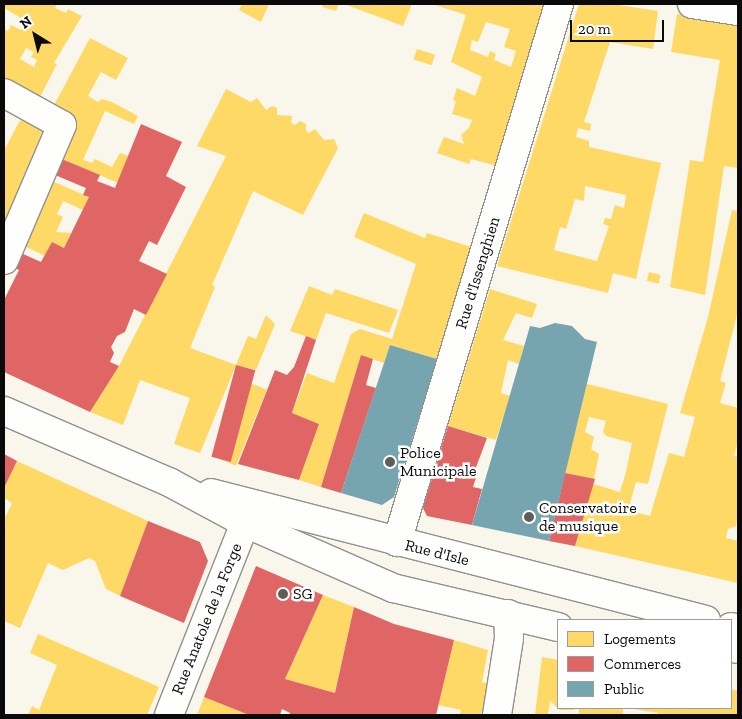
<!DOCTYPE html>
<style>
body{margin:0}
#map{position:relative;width:742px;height:719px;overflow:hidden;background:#f9f6ec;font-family:"Zilla Slab",serif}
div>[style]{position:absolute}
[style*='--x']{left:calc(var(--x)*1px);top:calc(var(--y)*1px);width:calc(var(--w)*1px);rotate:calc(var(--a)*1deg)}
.homes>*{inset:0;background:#ffd966;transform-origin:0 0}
.shops>*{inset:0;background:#e06666;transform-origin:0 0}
.public>*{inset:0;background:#76a5af}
.roads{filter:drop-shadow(1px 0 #92908c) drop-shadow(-1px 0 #92908c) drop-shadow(0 1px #92908c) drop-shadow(0 -1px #92908c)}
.minor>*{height:28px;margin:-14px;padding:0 14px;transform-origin:14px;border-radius:14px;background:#fefefc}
.tertiary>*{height:28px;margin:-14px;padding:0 14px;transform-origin:14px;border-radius:14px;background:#fefefc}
.dots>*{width:14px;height:14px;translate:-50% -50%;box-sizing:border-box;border:2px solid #fff;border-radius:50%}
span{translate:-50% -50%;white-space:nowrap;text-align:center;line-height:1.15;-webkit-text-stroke:5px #fff;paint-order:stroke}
.street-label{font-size:16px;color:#0a0a0a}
.poi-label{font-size:16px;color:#0a0a0a}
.left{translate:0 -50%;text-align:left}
.frame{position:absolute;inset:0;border:5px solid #0a0a0a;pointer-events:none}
.legend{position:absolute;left:557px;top:619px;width:175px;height:90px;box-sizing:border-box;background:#fff;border:1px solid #9d9d9d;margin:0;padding:6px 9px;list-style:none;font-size:15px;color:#0a0a0a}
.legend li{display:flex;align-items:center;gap:10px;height:25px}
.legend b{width:25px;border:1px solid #9d9d9d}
.north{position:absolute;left:10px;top:10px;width:50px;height:50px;-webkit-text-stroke:4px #fff;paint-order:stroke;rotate:324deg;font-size:14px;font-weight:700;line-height:20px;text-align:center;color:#0a0a0a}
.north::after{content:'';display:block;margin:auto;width:18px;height:22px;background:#0a0a0a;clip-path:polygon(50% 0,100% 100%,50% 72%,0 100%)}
.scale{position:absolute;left:570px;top:20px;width:94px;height:22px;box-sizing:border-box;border:2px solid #0a0a0a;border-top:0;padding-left:6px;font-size:15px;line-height:18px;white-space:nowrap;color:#0a0a0a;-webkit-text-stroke:4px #fff;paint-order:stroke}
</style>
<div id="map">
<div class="homes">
<i style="clip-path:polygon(evenodd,4px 4px,57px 4px,55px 8px,66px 13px,68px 9px,82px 16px,54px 63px,57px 64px,39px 99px,4px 80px,4px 29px,8px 31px,11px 25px,21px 30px,26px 21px,4px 8px,4px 4px,26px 48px,34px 52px,31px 57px,37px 60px,34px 67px,20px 59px,26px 48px)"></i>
<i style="clip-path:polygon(242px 4px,269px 4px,261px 22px,239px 10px)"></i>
<i style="clip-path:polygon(323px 4px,339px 4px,336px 11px,322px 7px)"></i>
<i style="clip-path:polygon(344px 4px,412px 4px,403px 26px)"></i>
<i style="clip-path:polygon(evenodd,432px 4px,546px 4px,497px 166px,471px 159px,469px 164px,437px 153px,444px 137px,464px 144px,461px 135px,469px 128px,472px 120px,452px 114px,456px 101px,453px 100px,457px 88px,475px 96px,482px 77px,451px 62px,466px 15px,432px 4px,486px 22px,510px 29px,504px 47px,516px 51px,511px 67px,494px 60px,496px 54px,490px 51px,488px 57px,470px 50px,472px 40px,478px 42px,486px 22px)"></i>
<i style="clip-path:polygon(evenodd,579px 4px,612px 4px,658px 11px,653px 49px,610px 42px,584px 122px,591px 124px,590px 131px,578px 128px,576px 137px,589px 141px,589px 147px,661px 163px,636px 279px,613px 273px,608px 293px,497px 266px,579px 4px,585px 186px,626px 195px,624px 208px,615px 205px,611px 219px,605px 218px,603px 224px,609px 226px,597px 261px,554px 250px,560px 227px,566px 229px,575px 199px,584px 201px,585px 186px)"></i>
<i style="clip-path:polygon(677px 14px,738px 25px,738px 168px,724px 166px,705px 295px,670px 287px,690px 160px,703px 162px,720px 60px,671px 52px)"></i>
<i style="clip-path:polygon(90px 38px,128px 58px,116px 80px,101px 72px,88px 96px,98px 102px,102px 99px,112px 102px,138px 116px,134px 124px,105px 111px,83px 160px,92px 163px,95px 159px,112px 167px,120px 153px,128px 156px,118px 183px,57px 157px,53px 107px)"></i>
<i style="left:417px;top:49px;width:19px;height:11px;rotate:18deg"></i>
<i style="clip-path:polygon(226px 89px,251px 102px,257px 98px,266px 110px,272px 106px,277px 108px,277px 115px,292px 116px,291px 123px,295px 125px,300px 121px,306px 124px,306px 131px,309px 133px,315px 129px,324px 140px,334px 139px,338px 148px,303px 215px,253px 191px,212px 285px,215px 287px,190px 348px,236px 365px,200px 453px,174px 444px,190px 398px,140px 380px,123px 425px,90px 412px,119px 366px,226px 156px,197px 146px)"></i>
<i style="clip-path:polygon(31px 114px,42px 132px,19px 187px,23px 188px,4px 228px,4px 151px,19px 122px)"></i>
<i style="clip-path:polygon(45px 178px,89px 197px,83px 210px,63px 201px,57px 214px,63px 217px,56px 232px,71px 233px,64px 248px,52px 242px,45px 256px,22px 245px)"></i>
<i style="clip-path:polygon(732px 210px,738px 211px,738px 311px,720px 381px,726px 383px,720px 403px,738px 408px,738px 442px,734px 456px,738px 457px,738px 512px,736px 526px,728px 529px,726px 538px,738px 541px,738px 583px,575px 546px,593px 484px,620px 492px,626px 472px,632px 443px,606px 436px,603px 432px,606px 421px,589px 417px,585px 432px,594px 437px,591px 449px,599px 454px,594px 479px,565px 473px,587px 384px,668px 404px,648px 484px,636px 482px,628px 510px,650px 516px,669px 453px,684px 457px,695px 417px,680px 413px,708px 317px)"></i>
<i style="clip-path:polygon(364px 213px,425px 238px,427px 233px,471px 247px,437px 359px,390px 345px,384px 363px,361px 355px,321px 487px,299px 480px,319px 424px,292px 413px,307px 373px,334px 383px,351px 334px,360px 329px,392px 339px,416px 264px,354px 237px)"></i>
<i style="left:649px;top:272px;width:12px;height:9px;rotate:14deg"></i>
<i style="clip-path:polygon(309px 286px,332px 295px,335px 289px,398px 310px,389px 333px,326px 313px,316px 340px,290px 331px)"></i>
<i style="clip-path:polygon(490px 289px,537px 304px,532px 318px,516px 313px,503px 340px,524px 346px,519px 364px,508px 360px,501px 393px,510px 396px,496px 440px,448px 426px)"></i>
<i style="clip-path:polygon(266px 315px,275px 324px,256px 370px,236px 365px,248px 336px,256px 339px)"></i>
<i style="left:250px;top:383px;width:18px;height:82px;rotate:22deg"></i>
<i style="clip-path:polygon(17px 461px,148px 521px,120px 596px,106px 589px,95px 561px,89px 558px,63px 570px,48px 563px,20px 628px,4px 621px,4px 520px,12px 503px,4px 498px,4px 488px)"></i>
<i style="clip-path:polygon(323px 595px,354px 607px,335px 693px,285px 679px)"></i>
<i style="clip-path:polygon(38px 634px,159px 687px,147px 715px,28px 715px,32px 706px,39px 710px,57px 665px,30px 653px)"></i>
<i style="clip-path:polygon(454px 640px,488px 650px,482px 682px,489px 684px,481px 715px,460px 715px,461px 710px,438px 705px)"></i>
<i style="clip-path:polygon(542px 657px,558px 660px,558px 708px,577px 708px,574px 710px,560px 710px,550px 701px,548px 715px,535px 715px)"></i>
<i style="clip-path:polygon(731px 689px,738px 691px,738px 715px,658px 715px,658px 713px,634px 709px,731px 708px)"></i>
<i style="clip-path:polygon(204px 697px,249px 715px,197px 715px)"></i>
<i style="left:579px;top:708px;width:44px;height:7px"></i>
</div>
<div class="shops">
<i style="clip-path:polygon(141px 124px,182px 142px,166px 176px,186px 187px,157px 245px,149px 241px,139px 261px,167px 274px,146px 315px,134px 309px,125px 332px,117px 336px,111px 347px,114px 353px,110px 362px,119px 366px,90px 412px,4px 372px,4px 300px,19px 270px,9px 265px,14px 250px,41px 262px,52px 242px,64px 248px,89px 197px,83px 195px,86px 188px,48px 172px,57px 157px,100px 175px,97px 181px,115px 188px)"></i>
<i style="clip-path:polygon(306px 336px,316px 340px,292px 413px,319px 424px,299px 480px,238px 464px,275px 370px,287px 375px,294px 367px)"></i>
<i style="clip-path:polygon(361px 355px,373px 359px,366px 385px,376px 388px,341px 493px,321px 487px)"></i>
<i style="left:236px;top:365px;width:20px;height:95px;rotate:15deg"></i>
<i style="clip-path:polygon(448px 426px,487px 438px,475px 470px,478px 471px,473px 487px,482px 489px,472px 525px,427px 516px,423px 508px)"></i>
<i style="clip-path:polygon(4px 454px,17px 461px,4px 488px)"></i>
<i style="clip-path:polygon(565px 473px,595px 479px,575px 546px,549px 541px)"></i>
<i style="clip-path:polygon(148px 521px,200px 542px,208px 561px,184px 623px,120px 596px)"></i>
<i style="clip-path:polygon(256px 566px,323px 595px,285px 679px,335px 693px,354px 607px,394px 624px,454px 640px,436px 715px,289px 715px,290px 713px,282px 709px,280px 715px,249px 715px,204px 697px)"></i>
</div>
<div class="public">
<i style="clip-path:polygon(555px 323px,572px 326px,585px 339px,597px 342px,549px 541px,472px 525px,530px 326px,540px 328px)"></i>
<i style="clip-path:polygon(390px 345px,437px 359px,394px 497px,382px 505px,341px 493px)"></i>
</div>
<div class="roads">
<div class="minor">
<i style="--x:692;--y:4;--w:47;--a:8.7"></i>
<i style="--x:4;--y:93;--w:66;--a:28.9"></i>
<i style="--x:62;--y:125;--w:147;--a:113.2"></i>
<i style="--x:397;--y:542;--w:562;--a:-73.24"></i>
<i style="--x:169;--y:715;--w:206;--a:-68.4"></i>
<i style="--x:497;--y:715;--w:78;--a:-81.1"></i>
<i style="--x:509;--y:638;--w:24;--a:-92"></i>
</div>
<div class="tertiary">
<i style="--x:4;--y:411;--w:180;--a:23.3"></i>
<i style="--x:169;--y:482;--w:86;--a:28.3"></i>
<i style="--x:245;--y:523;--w:162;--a:23.7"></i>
<i style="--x:393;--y:588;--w:170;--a:13.3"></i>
<i style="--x:211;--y:493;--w:511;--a:14.39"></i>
<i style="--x:731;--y:627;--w:7;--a:16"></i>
<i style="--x:731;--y:648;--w:7;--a:8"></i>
</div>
</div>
<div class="dots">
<i style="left:390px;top:462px;background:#5e5d59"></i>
<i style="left:529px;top:517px;background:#5e5d59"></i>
<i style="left:283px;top:594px;background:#5e5d59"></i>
</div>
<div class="street-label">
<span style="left:478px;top:273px;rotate:-73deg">Rue d'Issenghien</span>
<span style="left:437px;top:553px;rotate:14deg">Rue d'Isle</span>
<span style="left:207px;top:619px;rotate:-68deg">Rue Anatole de la Forge</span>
</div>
<div class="poi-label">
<span class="left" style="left:400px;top:462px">Police<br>Municipale</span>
<span class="left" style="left:539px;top:517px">Conservatoire<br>de musique</span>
<span class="left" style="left:293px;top:594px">SG</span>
</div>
<div class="frame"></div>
<ul class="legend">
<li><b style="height:14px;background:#ffd966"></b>Logements</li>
<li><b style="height:14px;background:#e06666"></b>Commerces</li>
<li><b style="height:14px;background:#76a5af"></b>Public</li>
</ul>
<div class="north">N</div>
<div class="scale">20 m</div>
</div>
